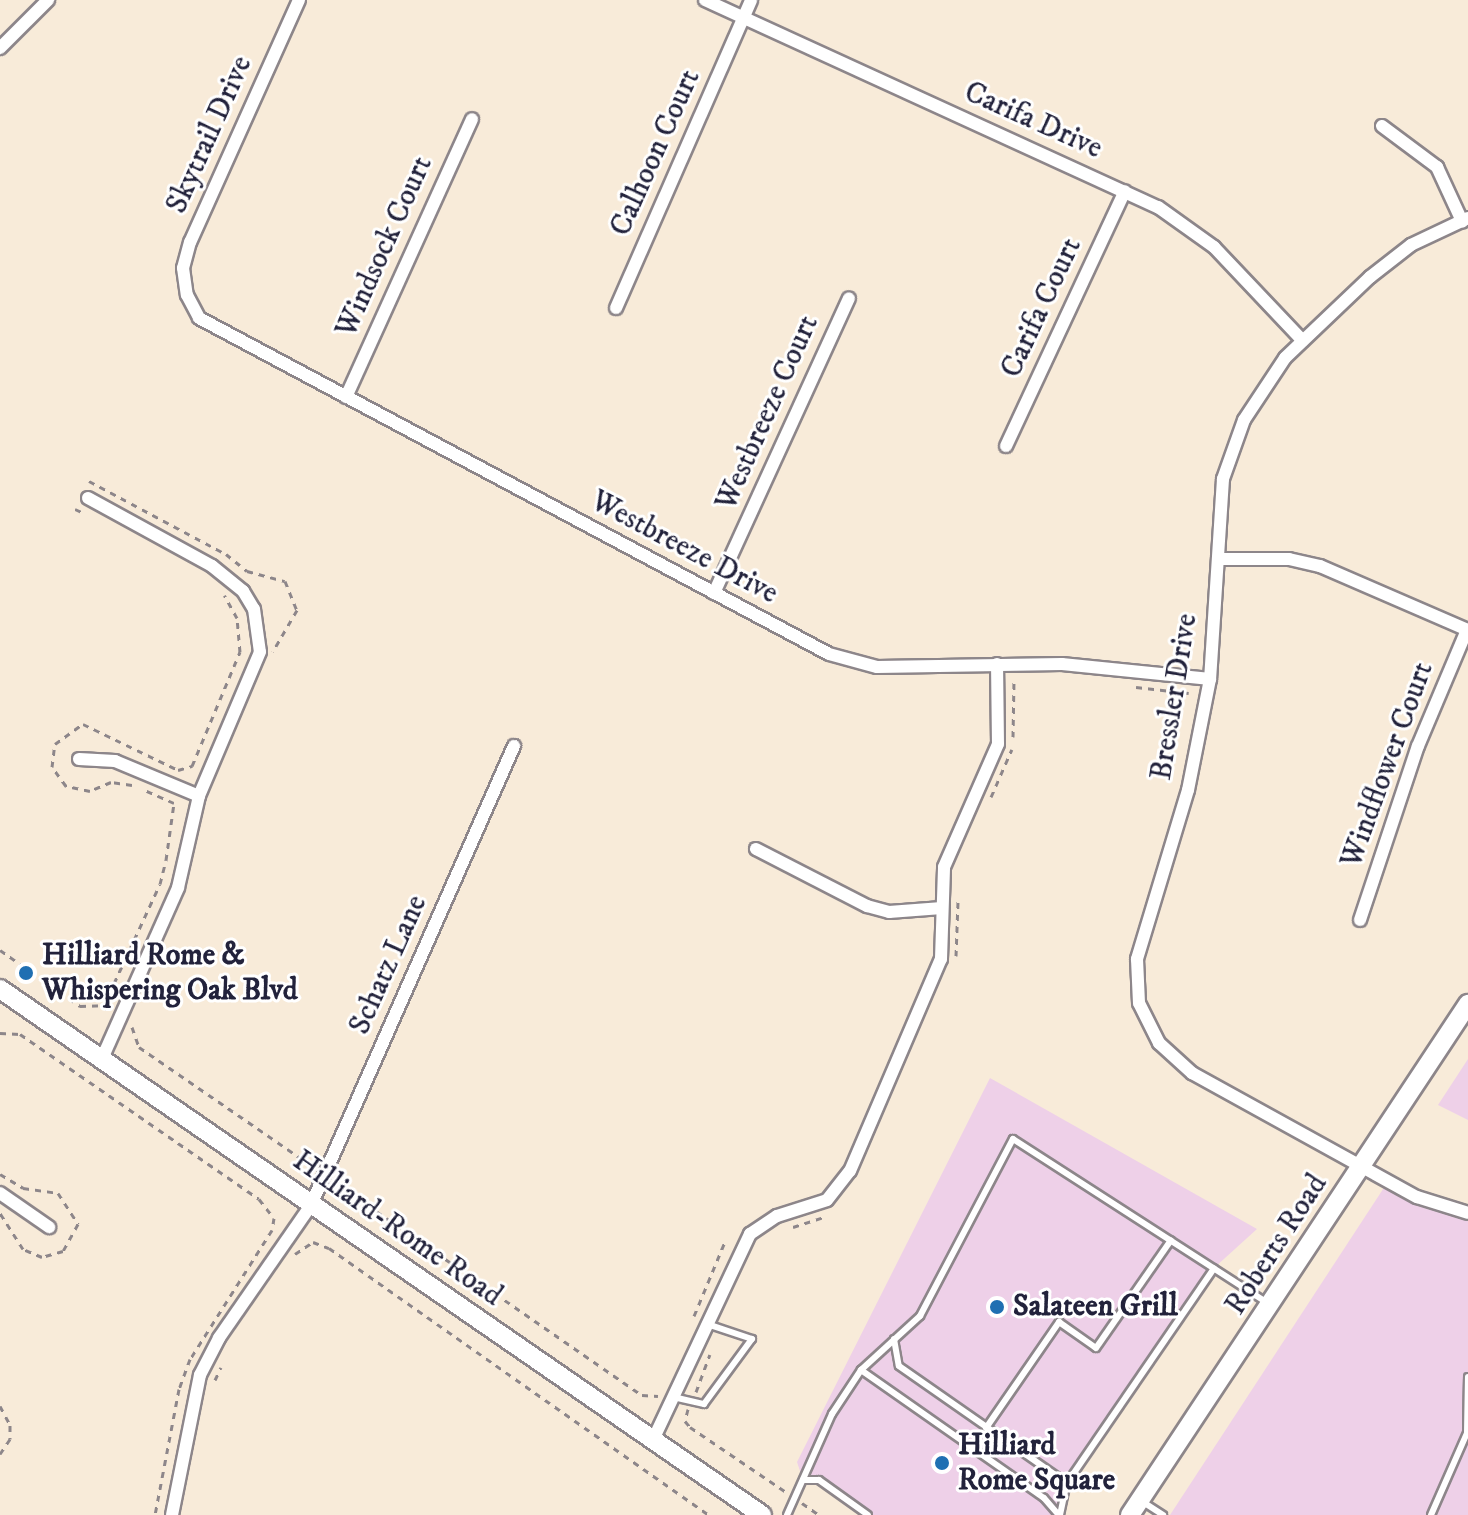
<!DOCTYPE html>
<style>
body{margin:0}
#map{position:relative;width:1468px;height:1515px;overflow:hidden;background:#f8ebd9;font-family:"IM FELL DW Pica",serif}
div>[style]{position:absolute}
[style*='--x']{left:calc(var(--x)*1px);top:calc(var(--y)*1px);width:calc(var(--w)*1px);rotate:calc(var(--a)*1deg)}
.built>*{inset:0;background:#eed0e8}
.path>*{height:3px;margin-top:-1.5px;transform-origin:0;background:repeating-linear-gradient(90deg,#8d868a 0 6px,transparent 0 12px)}
.roads{filter:drop-shadow(2px 0 #8d868a) drop-shadow(-2px 0 #8d868a) drop-shadow(0 2px #8d868a) drop-shadow(0 -2px #8d868a)}
.service>*{height:6px;margin:-3px;padding:0 3px;transform-origin:3px;border-radius:3px;background:#fff}
.minor>*{height:12px;margin:-6px;padding:0 6px;transform-origin:6px;border-radius:6px;background:#fff}
.primary>*{height:18px;margin:-9px;padding:0 9px;transform-origin:9px;border-radius:9px;background:#fff}
.dots>*{width:22px;height:22px;translate:-50% -50%;box-sizing:border-box;border:4px solid #fff;border-radius:50%}
span{translate:-50% -50%;white-space:nowrap;text-align:center;line-height:1.15;-webkit-text-stroke:6px #fff;paint-order:stroke}
.street-label{font-size:30px;color:#22223b}
.poi-label{font-size:30px;color:#22223b;font-weight:700}
.left{translate:0 -50%;text-align:left}
</style>
<div id="map">
<div class="built">
<i style="clip-path:polygon(1468px 1059px,1468px 1120px,1438px 1105px)"></i>
<i style="clip-path:polygon(990px 1078px,1257px 1229px,1214px 1268px,1067px 1483px,1060px 1515px,868px 1515px,819px 1480px,803px 1480px,797px 1462px)"></i>
<i style="clip-path:polygon(1389px 1180px,1468px 1213px,1468px 1515px,1170px 1515px)"></i>
</div>
<div class="path">
<i style="--x:89;--y:481;--w:155;--a:28.1"></i>
<i style="--x:226;--y:554;--w:27;--a:39"></i>
<i style="--x:247;--y:571;--w:39;--a:15"></i>
<i style="--x:285;--y:581;--w:31;--a:68"></i>
<i style="--x:297;--y:610;--w:48;--a:120.3"></i>
<i style="--x:75;--y:509;--w:10;--a:24"></i>
<i style="--x:1136;--y:687;--w:53;--a:6.5"></i>
<i style="--x:1013;--y:737;--w:59;--a:-89"></i>
<i style="--x:132;--y:785;--w:21;--a:-172"></i>
<i style="--x:111;--y:782;--w:23;--a:157"></i>
<i style="--x:90;--y:791;--w:25;--a:-168"></i>
<i style="--x:66;--y:786;--w:24;--a:-126"></i>
<i style="--x:52;--y:767;--w:23;--a:-83"></i>
<i style="--x:55;--y:744;--w:34;--a:-36"></i>
<i style="--x:83;--y:724;--w:106;--a:25.8"></i>
<i style="--x:178;--y:770;--w:15;--a:-16"></i>
<i style="--x:192;--y:766;--w:124;--a:-67.2"></i>
<i style="--x:240;--y:652;--w:34;--a:-95"></i>
<i style="--x:237;--y:618;--w:26;--a:-119"></i>
<i style="--x:991;--y:797;--w:52;--a:-66.4"></i>
<i style="--x:0;--y:950;--w:98;--a:35"></i>
<i style="--x:80;--y:1006;--w:24;--a:-2"></i>
<i style="--x:956;--y:956;--w:55;--a:-87.9"></i>
<i style="--x:107;--y:1010;--w:6;--a:-121"></i>
<i style="--x:104;--y:1005;--w:133;--a:-65.2"></i>
<i style="--x:160;--y:884;--w:25;--a:-76"></i>
<i style="--x:166;--y:860;--w:58;--a:-82"></i>
<i style="--x:174;--y:803;--w:30;--a:-156"></i>
<i style="--x:132;--y:1027;--w:21;--a:71"></i>
<i style="--x:139;--y:1047;--w:198;--a:34.5"></i>
<i style="--x:0;--y:1033;--w:20;--a:3"></i>
<i style="--x:20;--y:1034;--w:290;--a:34.6"></i>
<i style="--x:259;--y:1199;--w:24;--a:52"></i>
<i style="--x:274;--y:1218;--w:12;--a:99"></i>
<i style="--x:272;--y:1230;--w:153;--a:122.4"></i>
<i style="--x:190;--y:1359;--w:32;--a:110"></i>
<i style="--x:179;--y:1389;--w:128;--a:100.8"></i>
<i style="--x:0;--y:1174;--w:27;--a:31"></i>
<i style="--x:23;--y:1188;--w:35;--a:8"></i>
<i style="--x:58;--y:1193;--w:37;--a:57"></i>
<i style="--x:78;--y:1224;--w:31;--a:119"></i>
<i style="--x:63;--y:1251;--w:22;--a:164"></i>
<i style="--x:42;--y:1257;--w:21;--a:-157"></i>
<i style="--x:23;--y:1249;--w:43;--a:-122.6"></i>
<i style="--x:337;--y:1184;--w:371;--a:34.7"></i>
<i style="--x:642;--y:1395;--w:16;--a:4"></i>
<i style="--x:793;--y:1227;--w:33;--a:-18"></i>
<i style="--x:295;--y:1254;--w:22;--a:-34"></i>
<i style="--x:313;--y:1242;--w:17;--a:21"></i>
<i style="--x:329;--y:1248;--w:464;--a:35.1"></i>
<i style="--x:694;--y:1316;--w:83;--a:-67.4"></i>
<i style="--x:215;--y:1380;--w:14;--a:-65"></i>
<i style="--x:696;--y:1392;--w:40;--a:-69.8"></i>
<i style="--x:0;--y:1406;--w:21;--a:62"></i>
<i style="--x:10;--y:1425;--w:14;--a:90"></i>
<i style="--x:10;--y:1439;--w:18;--a:124"></i>
<i style="--x:688;--y:1409;--w:12;--a:104"></i>
<i style="--x:685;--y:1421;--w:8;--a:50"></i>
<i style="--x:690;--y:1427;--w:116;--a:34.1"></i>
<i style="--x:802;--y:1503;--w:21;--a:35"></i>
</div>
<div class="roads">
<div class="service">
<i style="--x:894;--y:1339;--w:27;--a:80"></i>
<i style="--x:899;--y:1366;--w:205;--a:34.9"></i>
<i style="--x:861;--y:1370;--w:223;--a:35"></i>
<i style="--x:1044;--y:1498;--w:23;--a:49"></i>
<i style="--x:673;--y:1397;--w:32;--a:13"></i>
<i style="--x:704;--y:1404;--w:81;--a:-53.6"></i>
<i style="--x:752;--y:1339;--w:47;--a:-161.6"></i>
<i style="--x:986;--y:1428;--w:129;--a:-55.4"></i>
<i style="--x:1059;--y:1322;--w:45;--a:35.1"></i>
<i style="--x:1096;--y:1348;--w:131;--a:-55.2"></i>
<i style="--x:803;--y:1480;--w:16;--a:0"></i>
<i style="--x:819;--y:1480;--w:60;--a:35.5"></i>
<i style="--x:1143;--y:1502;--w:24;--a:33"></i>
<i style="--x:787;--y:1515;--w:111;--a:-66"></i>
<i style="--x:832;--y:1414;--w:53;--a:-56.6"></i>
<i style="--x:861;--y:1370;--w:80;--a:-42.5"></i>
<i style="--x:920;--y:1316;--w:200;--a:-62.3"></i>
<i style="--x:1013;--y:1139;--w:301;--a:32.8"></i>
<i style="--x:1060;--y:1515;--w:33;--a:-78"></i>
<i style="--x:1067;--y:1483;--w:260;--a:-55.6"></i>
<i style="--x:1431;--y:1515;--w:90;--a:-66.3"></i>
<i style="--x:1467;--y:1433;--w:56;--a:-89"></i>
</div>
<div class="minor">
<i style="--x:299;--y:0;--w:265;--a:114.2"></i>
<i style="--x:190;--y:242;--w:27;--a:105"></i>
<i style="--x:183;--y:268;--w:27;--a:82"></i>
<i style="--x:187;--y:295;--w:26;--a:62"></i>
<i style="--x:199;--y:318;--w:714;--a:28.07"></i>
<i style="--x:829;--y:654;--w:50;--a:15.2"></i>
<i style="--x:877;--y:667;--w:185;--a:-0.9"></i>
<i style="--x:1062;--y:664;--w:149;--a:5.8"></i>
<i style="--x:705;--y:0;--w:498;--a:24.6"></i>
<i style="--x:1158;--y:207;--w:69;--a:35.5"></i>
<i style="--x:1214;--y:247;--w:129;--a:46.6"></i>
<i style="--x:0;--y:48;--w:68;--a:-45"></i>
<i style="--x:1382;--y:126;--w:69;--a:36.7"></i>
<i style="--x:1437;--y:167;--w:60;--a:65.2"></i>
<i style="--x:1468;--y:218;--w:63;--a:154.7"></i>
<i style="--x:1411;--y:245;--w:52;--a:142"></i>
<i style="--x:1370;--y:277;--w:117;--a:136.4"></i>
<i style="--x:1285;--y:358;--w:74;--a:123.5"></i>
<i style="--x:1244;--y:420;--w:63;--a:109.6"></i>
<i style="--x:1223;--y:479;--w:200;--a:93.7"></i>
<i style="--x:1210;--y:679;--w:113;--a:101.2"></i>
<i style="--x:1188;--y:790;--w:177;--a:106.8"></i>
<i style="--x:1137;--y:959;--w:44;--a:87.4"></i>
<i style="--x:1139;--y:1003;--w:45;--a:63.4"></i>
<i style="--x:1159;--y:1043;--w:45;--a:42.3"></i>
<i style="--x:1192;--y:1073;--w:257;--a:28.9"></i>
<i style="--x:1417;--y:1197;--w:53;--a:17.4"></i>
<i style="--x:616;--y:308;--w:336;--a:-66.3"></i>
<i style="--x:346;--y:397;--w:305;--a:-65.6"></i>
<i style="--x:1006;--y:446;--w:281;--a:-65"></i>
<i style="--x:88;--y:498;--w:141;--a:28.7"></i>
<i style="--x:212;--y:566;--w:40;--a:39"></i>
<i style="--x:243;--y:591;--w:21;--a:59"></i>
<i style="--x:254;--y:609;--w:43;--a:82.1"></i>
<i style="--x:260;--y:652;--w:156;--a:113"></i>
<i style="--x:199;--y:796;--w:94;--a:102.9"></i>
<i style="--x:178;--y:888;--w:187;--a:114"></i>
<i style="--x:1219;--y:559;--w:70;--a:0"></i>
<i style="--x:1289;--y:559;--w:32;--a:13"></i>
<i style="--x:1320;--y:566;--w:161;--a:23.4"></i>
<i style="--x:714;--y:593;--w:324;--a:-65.4"></i>
<i style="--x:79;--y:759;--w:36;--a:3"></i>
<i style="--x:115;--y:761;--w:91;--a:22.6"></i>
<i style="--x:756;--y:849;--w:125;--a:27.2"></i>
<i style="--x:867;--y:906;--w:23;--a:15"></i>
<i style="--x:889;--y:912;--w:53;--a:-4.3"></i>
<i style="--x:1360;--y:920;--w:183;--a:-71.6"></i>
<i style="--x:1418;--y:746;--w:126;--a:-67.1"></i>
<i style="--x:0;--y:1193;--w:60;--a:34.8"></i>
<i style="--x:653;--y:1440;--w:228;--a:-64.8"></i>
<i style="--x:750;--y:1234;--w:32;--a:-34"></i>
<i style="--x:777;--y:1216;--w:52;--a:-17.7"></i>
<i style="--x:827;--y:1200;--w:37;--a:-52"></i>
<i style="--x:850;--y:1171;--w:231;--a:-66.8"></i>
<i style="--x:941;--y:959;--w:92;--a:-88.1"></i>
<i style="--x:944;--y:867;--w:134;--a:-66.3"></i>
<i style="--x:998;--y:744;--w:80;--a:-90.7"></i>
<i style="--x:172;--y:1515;--w:143;--a:-78.7"></i>
<i style="--x:200;--y:1375;--w:42;--a:-62.8"></i>
<i style="--x:219;--y:1338;--w:162;--a:-55.3"></i>
<i style="--x:311;--y:1205;--w:502;--a:-66.14"></i>
</div>
<div class="primary">
<i style="--x:0;--y:989;--w:926;--a:34.62"></i>
<i style="--x:1130;--y:1515;--w:613;--a:-56.52"></i>
</div>
</div>
<div class="dots">
<i style="left:26px;top:973px;background:#1f6fb2"></i>
<i style="left:997px;top:1307px;background:#1f6fb2"></i>
<i style="left:942px;top:1463px;background:#1f6fb2"></i>
</div>
<div class="street-label">
<span style="left:1033px;top:121px;rotate:24deg">Carifa Drive</span>
<span style="left:210px;top:135px;rotate:-66deg">Skytrail Drive</span>
<span style="left:656px;top:153px;rotate:-66deg">Calhoon Court</span>
<span style="left:385px;top:247px;rotate:-66deg">Windsock Court</span>
<span style="left:1042px;top:308px;rotate:-65deg">Carifa Court</span>
<span style="left:768px;top:413px;rotate:-66deg">Westbreeze Court</span>
<span style="left:684px;top:548px;rotate:28deg">Westbreeze Drive</span>
<span style="left:1175px;top:697px;rotate:-81deg">Bressler Drive</span>
<span style="left:1388px;top:765px;rotate:-70deg">Windflower Court</span>
<span style="left:389px;top:965px;rotate:-66deg">Schatz Lane</span>
<span style="left:397px;top:1229px;rotate:35deg">Hilliard-Rome Road</span>
<span style="left:1277px;top:1245px;rotate:-57deg">Roberts Road</span>
</div>
<div class="poi-label">
<span class="left" style="left:42px;top:973px">Hilliard Rome &amp;<br>Whispering Oak Blvd</span>
<span class="left" style="left:1013px;top:1307px">Salateen Grill</span>
<span class="left" style="left:958px;top:1463px">Hilliard<br>Rome Square</span>
</div>
</div>
